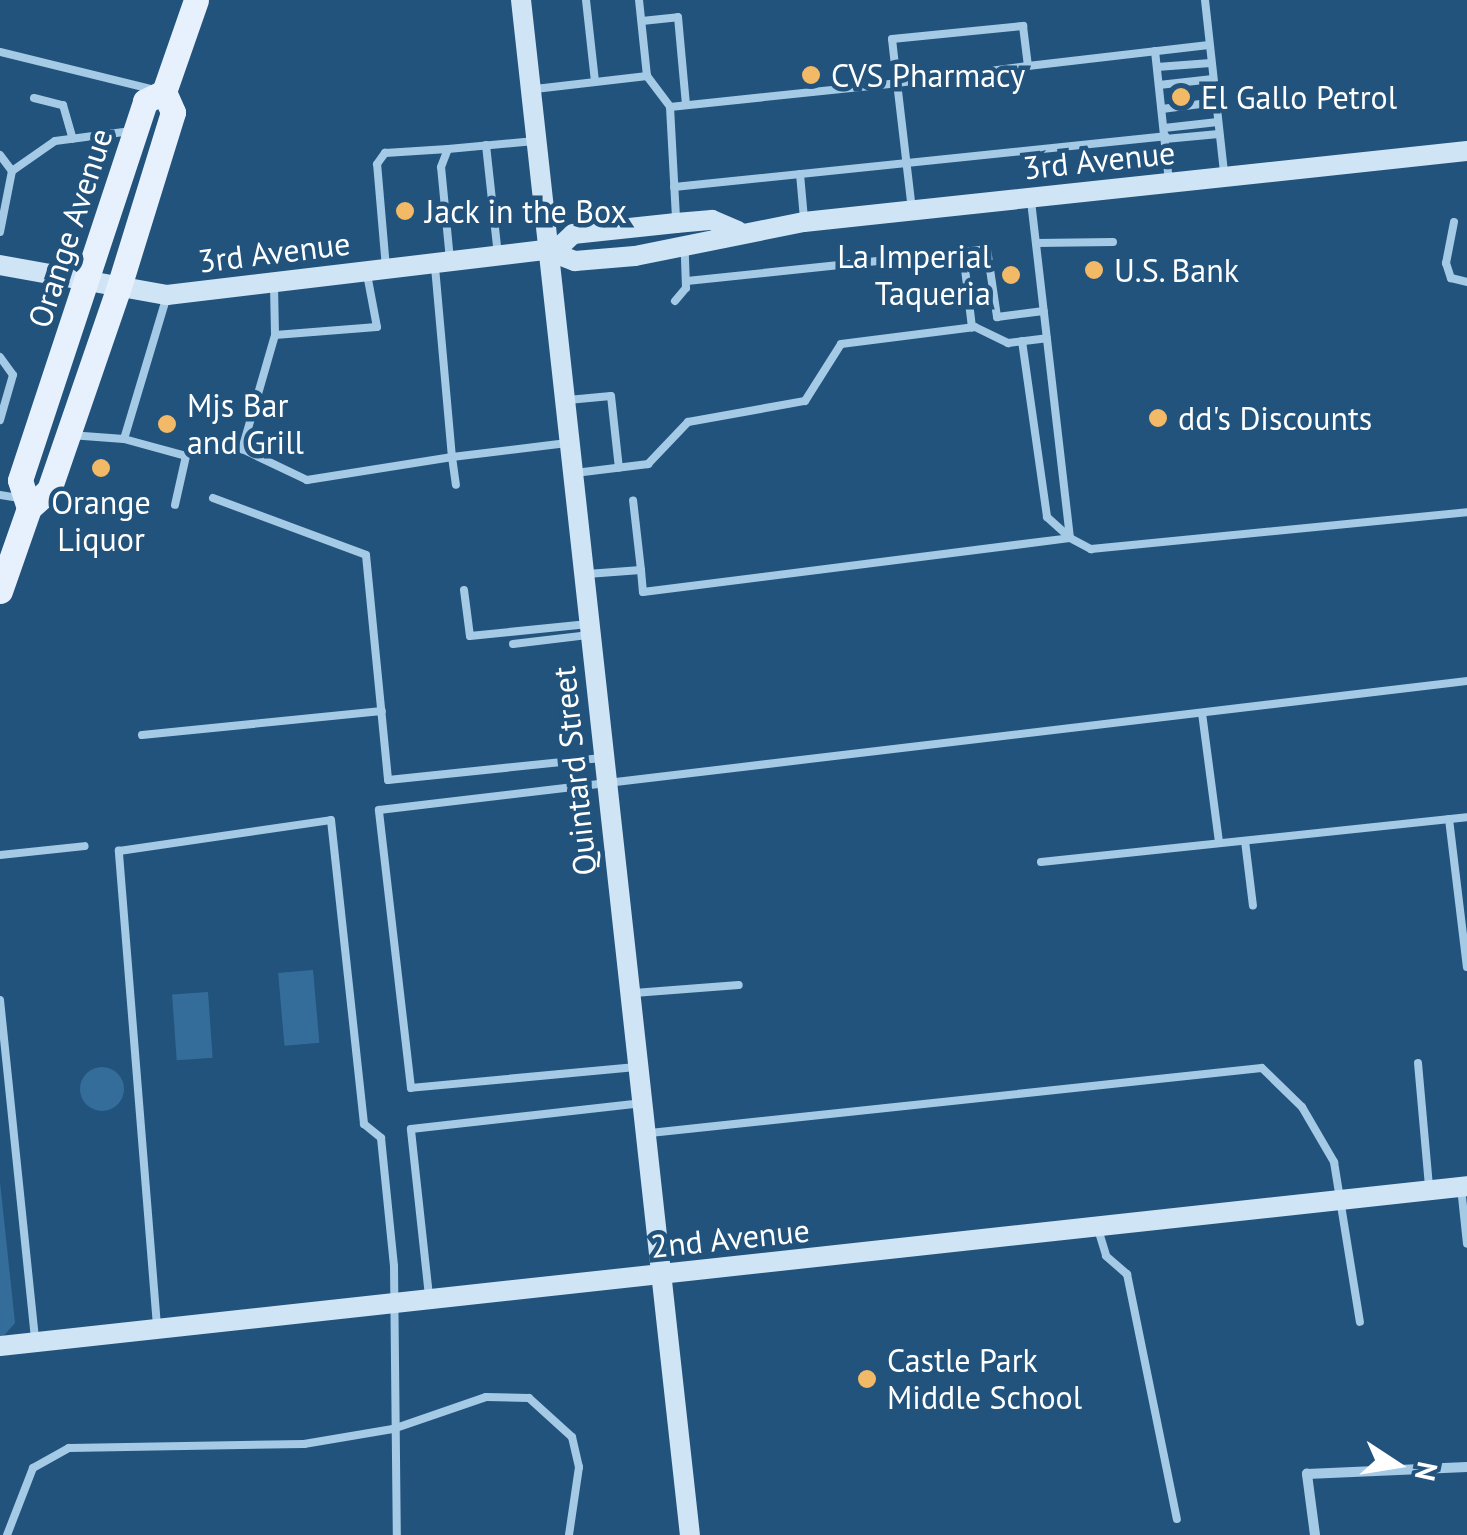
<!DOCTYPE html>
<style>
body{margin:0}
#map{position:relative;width:1467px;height:1535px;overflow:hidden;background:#22537c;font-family:"PT Sans",sans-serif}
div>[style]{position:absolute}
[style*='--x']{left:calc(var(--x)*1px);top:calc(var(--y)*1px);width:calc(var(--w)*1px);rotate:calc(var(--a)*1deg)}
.green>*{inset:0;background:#356d9a;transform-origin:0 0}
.round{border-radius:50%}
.lane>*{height:8px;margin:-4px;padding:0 4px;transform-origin:4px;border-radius:4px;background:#a5cae6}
.street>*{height:10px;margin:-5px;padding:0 5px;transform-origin:5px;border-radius:5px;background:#a5cae6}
.secondary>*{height:20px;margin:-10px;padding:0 10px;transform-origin:10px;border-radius:10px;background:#cfe4f5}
.primary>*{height:25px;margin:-12.5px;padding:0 12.5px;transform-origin:12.5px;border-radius:12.5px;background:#e6f1fd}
.dots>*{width:28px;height:28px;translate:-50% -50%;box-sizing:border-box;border:5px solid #22537c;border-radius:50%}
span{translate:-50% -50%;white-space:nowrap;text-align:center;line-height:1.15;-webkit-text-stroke:9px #22537c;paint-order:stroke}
.poi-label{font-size:32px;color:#fff}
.left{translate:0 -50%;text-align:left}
.right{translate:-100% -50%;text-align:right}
.street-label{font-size:32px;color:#fff}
.north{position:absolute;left:1347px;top:1415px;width:100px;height:100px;-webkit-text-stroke:8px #22537c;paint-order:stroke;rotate:102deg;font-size:28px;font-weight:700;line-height:40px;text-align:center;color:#fff}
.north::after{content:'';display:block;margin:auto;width:35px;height:45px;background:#fff;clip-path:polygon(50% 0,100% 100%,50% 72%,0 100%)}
</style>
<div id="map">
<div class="green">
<i style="left:313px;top:970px;width:73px;height:35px;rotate:85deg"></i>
<i style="left:208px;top:992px;width:66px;height:36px;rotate:86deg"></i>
<i class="round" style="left:80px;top:1067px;width:44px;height:44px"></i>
<i style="clip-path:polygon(0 1182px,15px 1323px,0 1340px)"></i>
</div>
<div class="lane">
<i style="--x:586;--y:0;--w:82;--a:83.7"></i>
<i style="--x:1205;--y:0;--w:174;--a:83.7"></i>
<i style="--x:642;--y:21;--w:36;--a:-6"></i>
<i style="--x:678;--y:17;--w:88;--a:84.8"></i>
<i style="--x:1155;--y:51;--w:131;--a:83.9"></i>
<i style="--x:0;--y:52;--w:155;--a:13.8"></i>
<i style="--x:1157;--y:67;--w:54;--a:-4.2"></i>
<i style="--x:647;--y:76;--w:39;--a:53"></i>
<i style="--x:670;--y:107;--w:112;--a:86.9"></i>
<i style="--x:1159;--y:85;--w:54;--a:-6.3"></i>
<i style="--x:535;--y:89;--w:113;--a:-6.6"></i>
<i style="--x:647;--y:76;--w:76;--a:-96"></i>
<i style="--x:34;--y:98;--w:30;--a:14"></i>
<i style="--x:63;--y:105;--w:35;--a:74"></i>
<i style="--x:670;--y:107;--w:228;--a:-6"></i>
<i style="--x:897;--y:83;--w:44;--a:-96.5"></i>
<i style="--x:892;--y:39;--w:132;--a:-5.7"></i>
<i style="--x:1023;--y:26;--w:40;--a:82.9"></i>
<i style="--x:1028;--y:66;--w:182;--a:-6.6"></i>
<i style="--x:1162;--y:109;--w:54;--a:-7.4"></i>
<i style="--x:1164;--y:128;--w:54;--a:-6.3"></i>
<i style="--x:1165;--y:139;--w:54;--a:-5.3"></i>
<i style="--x:486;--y:145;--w:111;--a:83.8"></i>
<i style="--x:0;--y:155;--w:20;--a:53"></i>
<i style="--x:800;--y:174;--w:45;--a:84.9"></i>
<i style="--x:674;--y:187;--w:494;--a:-5.9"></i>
<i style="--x:1031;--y:201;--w:339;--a:83.4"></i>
<i style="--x:1070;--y:538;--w:24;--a:28"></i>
<i style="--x:1091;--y:549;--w:378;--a:-5.6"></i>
<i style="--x:912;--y:210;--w:128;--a:-96.7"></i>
<i style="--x:897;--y:83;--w:132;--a:-7.4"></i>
<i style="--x:1454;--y:222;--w:42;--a:101"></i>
<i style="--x:1446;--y:263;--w:16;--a:72"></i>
<i style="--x:1451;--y:278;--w:16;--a:14"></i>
<i style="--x:0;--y:232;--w:62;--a:-78.9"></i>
<i style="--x:12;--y:171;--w:52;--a:-34.9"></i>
<i style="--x:55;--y:141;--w:77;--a:-7.5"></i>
<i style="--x:1036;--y:243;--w:77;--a:-0.7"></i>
<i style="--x:963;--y:252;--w:24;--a:-7"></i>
<i style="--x:987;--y:249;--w:69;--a:81.6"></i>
<i style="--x:997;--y:317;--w:47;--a:-7.3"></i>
<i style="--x:450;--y:260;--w:93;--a:-95.5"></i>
<i style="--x:441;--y:167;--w:19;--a:-69"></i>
<i style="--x:448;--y:149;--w:87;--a:-5.3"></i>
<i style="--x:435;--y:267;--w:191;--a:84.9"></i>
<i style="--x:452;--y:457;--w:116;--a:-6.9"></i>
<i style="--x:386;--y:268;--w:104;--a:-94.9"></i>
<i style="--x:377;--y:164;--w:14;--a:-54"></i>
<i style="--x:385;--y:153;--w:63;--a:-3.6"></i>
<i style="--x:687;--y:281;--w:278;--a:-6"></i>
<i style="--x:963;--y:252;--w:76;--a:83.2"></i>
<i style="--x:274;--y:286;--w:49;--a:88.8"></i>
<i style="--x:275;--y:335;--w:119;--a:106.1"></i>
<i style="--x:242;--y:449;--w:72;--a:25.5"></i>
<i style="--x:307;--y:480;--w:147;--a:-9"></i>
<i style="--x:452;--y:457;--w:28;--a:82"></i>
<i style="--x:166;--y:299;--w:146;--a:106.7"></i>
<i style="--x:124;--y:439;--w:64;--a:15.3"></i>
<i style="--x:186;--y:456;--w:50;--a:102.7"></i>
<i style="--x:675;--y:301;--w:17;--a:-50"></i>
<i style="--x:686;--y:288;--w:38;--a:-92"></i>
<i style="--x:275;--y:335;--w:102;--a:-4.5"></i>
<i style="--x:377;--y:327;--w:54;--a:-100.7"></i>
<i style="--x:1022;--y:341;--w:178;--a:81.9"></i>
<i style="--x:1047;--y:517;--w:31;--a:42"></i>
<i style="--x:0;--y:357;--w:22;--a:54"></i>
<i style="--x:13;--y:375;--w:47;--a:106.1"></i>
<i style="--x:568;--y:400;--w:43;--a:-5.3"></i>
<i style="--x:611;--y:396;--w:72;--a:83.7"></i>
<i style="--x:70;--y:435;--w:54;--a:4.2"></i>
<i style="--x:575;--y:473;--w:74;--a:-7"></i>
<i style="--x:648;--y:464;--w:58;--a:-46.4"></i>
<i style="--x:688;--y:422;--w:119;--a:-10.2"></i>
<i style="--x:805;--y:401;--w:67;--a:-57.7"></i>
<i style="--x:841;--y:344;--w:135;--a:-7.2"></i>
<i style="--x:975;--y:327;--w:37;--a:26"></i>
<i style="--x:1008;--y:343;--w:39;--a:-7"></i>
<i style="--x:0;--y:495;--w:20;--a:9"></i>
<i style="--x:213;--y:498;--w:163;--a:20.4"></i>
<i style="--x:366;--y:555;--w:226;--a:84.4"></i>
<i style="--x:388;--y:780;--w:215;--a:-5.9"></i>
<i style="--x:641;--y:570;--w:22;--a:85"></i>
<i style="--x:643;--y:592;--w:430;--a:-7.2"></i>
<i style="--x:587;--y:574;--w:54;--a:-4.2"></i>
<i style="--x:641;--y:570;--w:70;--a:-96.5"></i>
<i style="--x:464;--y:590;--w:46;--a:82.6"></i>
<i style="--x:470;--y:636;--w:119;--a:-5.8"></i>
<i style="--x:513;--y:644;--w:77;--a:-6.8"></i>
<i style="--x:1202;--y:713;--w:131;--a:82.5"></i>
<i style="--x:142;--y:735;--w:241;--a:-5.7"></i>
<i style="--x:1449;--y:819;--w:149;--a:83.1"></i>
<i style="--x:1245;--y:841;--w:65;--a:83"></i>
<i style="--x:0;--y:855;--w:85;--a:-6"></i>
<i style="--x:1041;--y:862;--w:428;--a:-6"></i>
<i style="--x:634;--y:993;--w:105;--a:-4.4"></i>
<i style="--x:0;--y:1000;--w:340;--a:84.1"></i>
<i style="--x:1418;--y:1063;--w:124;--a:84.9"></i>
<i style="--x:636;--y:1067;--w:226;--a:174.7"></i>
<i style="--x:411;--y:1088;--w:280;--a:-96.6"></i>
<i style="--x:379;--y:810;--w:1096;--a:-6.76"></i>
<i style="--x:650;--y:1133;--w:615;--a:-6.06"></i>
<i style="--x:1262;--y:1068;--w:56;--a:44.3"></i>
<i style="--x:1302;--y:1107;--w:64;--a:59.8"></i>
<i style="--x:1334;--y:1162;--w:162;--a:80.8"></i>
<i style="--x:1461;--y:1187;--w:57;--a:84"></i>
<i style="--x:1098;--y:1229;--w:28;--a:73"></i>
<i style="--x:1106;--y:1256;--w:28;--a:41"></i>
<i style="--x:1127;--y:1274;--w:250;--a:78.5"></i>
<i style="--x:429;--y:1296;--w:168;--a:-96.2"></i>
<i style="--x:411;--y:1129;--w:231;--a:-6.4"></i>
<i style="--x:157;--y:1326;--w:477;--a:-94.6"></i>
<i style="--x:119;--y:851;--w:214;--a:-8.3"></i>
<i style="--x:331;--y:820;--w:306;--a:83.8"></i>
<i style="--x:364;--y:1124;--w:22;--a:39"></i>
<i style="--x:381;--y:1138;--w:129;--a:84.2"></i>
<i style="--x:394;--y:1266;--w:269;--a:89.4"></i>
<i style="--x:7;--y:1535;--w:72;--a:-68.8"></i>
<i style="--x:33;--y:1468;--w:41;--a:-29.1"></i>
<i style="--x:69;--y:1448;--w:235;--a:-1"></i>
<i style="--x:304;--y:1444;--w:90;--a:-9.6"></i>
<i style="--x:393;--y:1429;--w:98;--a:-19"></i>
<i style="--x:486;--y:1397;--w:43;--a:1.3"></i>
<i style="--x:529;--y:1398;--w:58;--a:42.2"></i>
<i style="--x:572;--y:1437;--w:31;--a:77"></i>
<i style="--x:579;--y:1467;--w:69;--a:98.4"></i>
</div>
<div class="street">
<i style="--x:1315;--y:1535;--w:62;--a:-97.5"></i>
<i style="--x:1307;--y:1474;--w:160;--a:-2.5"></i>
</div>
<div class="secondary">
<i style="--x:521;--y:0;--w:1544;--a:83.72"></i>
<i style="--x:557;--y:249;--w:22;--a:-43"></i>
<i style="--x:573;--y:234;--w:104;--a:-6.1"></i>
<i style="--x:676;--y:223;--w:36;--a:-5"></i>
<i style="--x:712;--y:220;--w:28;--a:23"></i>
<i style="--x:0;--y:265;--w:170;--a:10.2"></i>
<i style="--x:167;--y:295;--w:382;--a:-6.8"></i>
<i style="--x:546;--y:250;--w:31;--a:21"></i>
<i style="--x:575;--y:261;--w:60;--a:-4.8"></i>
<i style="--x:635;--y:256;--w:172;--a:-11.4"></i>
<i style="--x:804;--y:222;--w:667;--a:-6.11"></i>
<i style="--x:0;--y:1346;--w:1476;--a:-6.22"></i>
</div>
<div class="primary">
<i style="--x:29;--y:508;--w:29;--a:-108"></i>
<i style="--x:20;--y:480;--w:399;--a:-71.7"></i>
<i style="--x:145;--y:101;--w:21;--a:-25"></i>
<i style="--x:0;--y:591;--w:88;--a:-70.7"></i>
<i style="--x:29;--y:508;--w:27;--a:-42"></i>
<i style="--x:49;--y:490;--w:212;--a:-71"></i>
<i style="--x:118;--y:290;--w:186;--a:-72.8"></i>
<i style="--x:173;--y:112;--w:22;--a:-114"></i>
<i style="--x:164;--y:92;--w:97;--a:-70.8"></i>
</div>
<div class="dots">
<i style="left:811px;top:75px;background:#f2ba67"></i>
<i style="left:1181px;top:97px;background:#f2ba67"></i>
<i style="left:405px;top:211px;background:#f2ba67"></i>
<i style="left:1094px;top:270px;background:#f2ba67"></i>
<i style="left:1011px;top:275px;background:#f2ba67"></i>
<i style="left:1158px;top:418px;background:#f2ba67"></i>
<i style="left:167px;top:424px;background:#f2ba67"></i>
<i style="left:101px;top:468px;background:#f2ba67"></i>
<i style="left:867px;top:1379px;background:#f2ba67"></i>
</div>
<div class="poi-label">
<span class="left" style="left:831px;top:75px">CVS Pharmacy</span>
<span class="left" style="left:1201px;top:97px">El Gallo Petrol</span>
<span class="left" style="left:425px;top:211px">Jack in the Box</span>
<span class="right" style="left:991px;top:275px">La Imperial<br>Taqueria</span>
<span class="left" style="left:1114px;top:270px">U.S. Bank</span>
<span class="left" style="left:187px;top:424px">Mjs Bar<br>and Grill</span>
<span class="left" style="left:1178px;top:418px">dd's Discounts</span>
<span style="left:101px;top:521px">Orange<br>Liquor</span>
<span class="left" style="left:887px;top:1379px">Castle Park<br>Middle School</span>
</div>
<div class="street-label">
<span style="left:1099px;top:160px;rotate:-6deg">3rd Avenue</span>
<span style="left:70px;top:228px;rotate:-72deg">Orange Avenue</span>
<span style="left:274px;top:252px;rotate:-7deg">3rd Avenue</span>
<span style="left:574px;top:771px;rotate:-96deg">Quintard Street</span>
<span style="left:730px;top:1238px;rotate:-6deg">2nd Avenue</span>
</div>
<div class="north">N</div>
</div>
